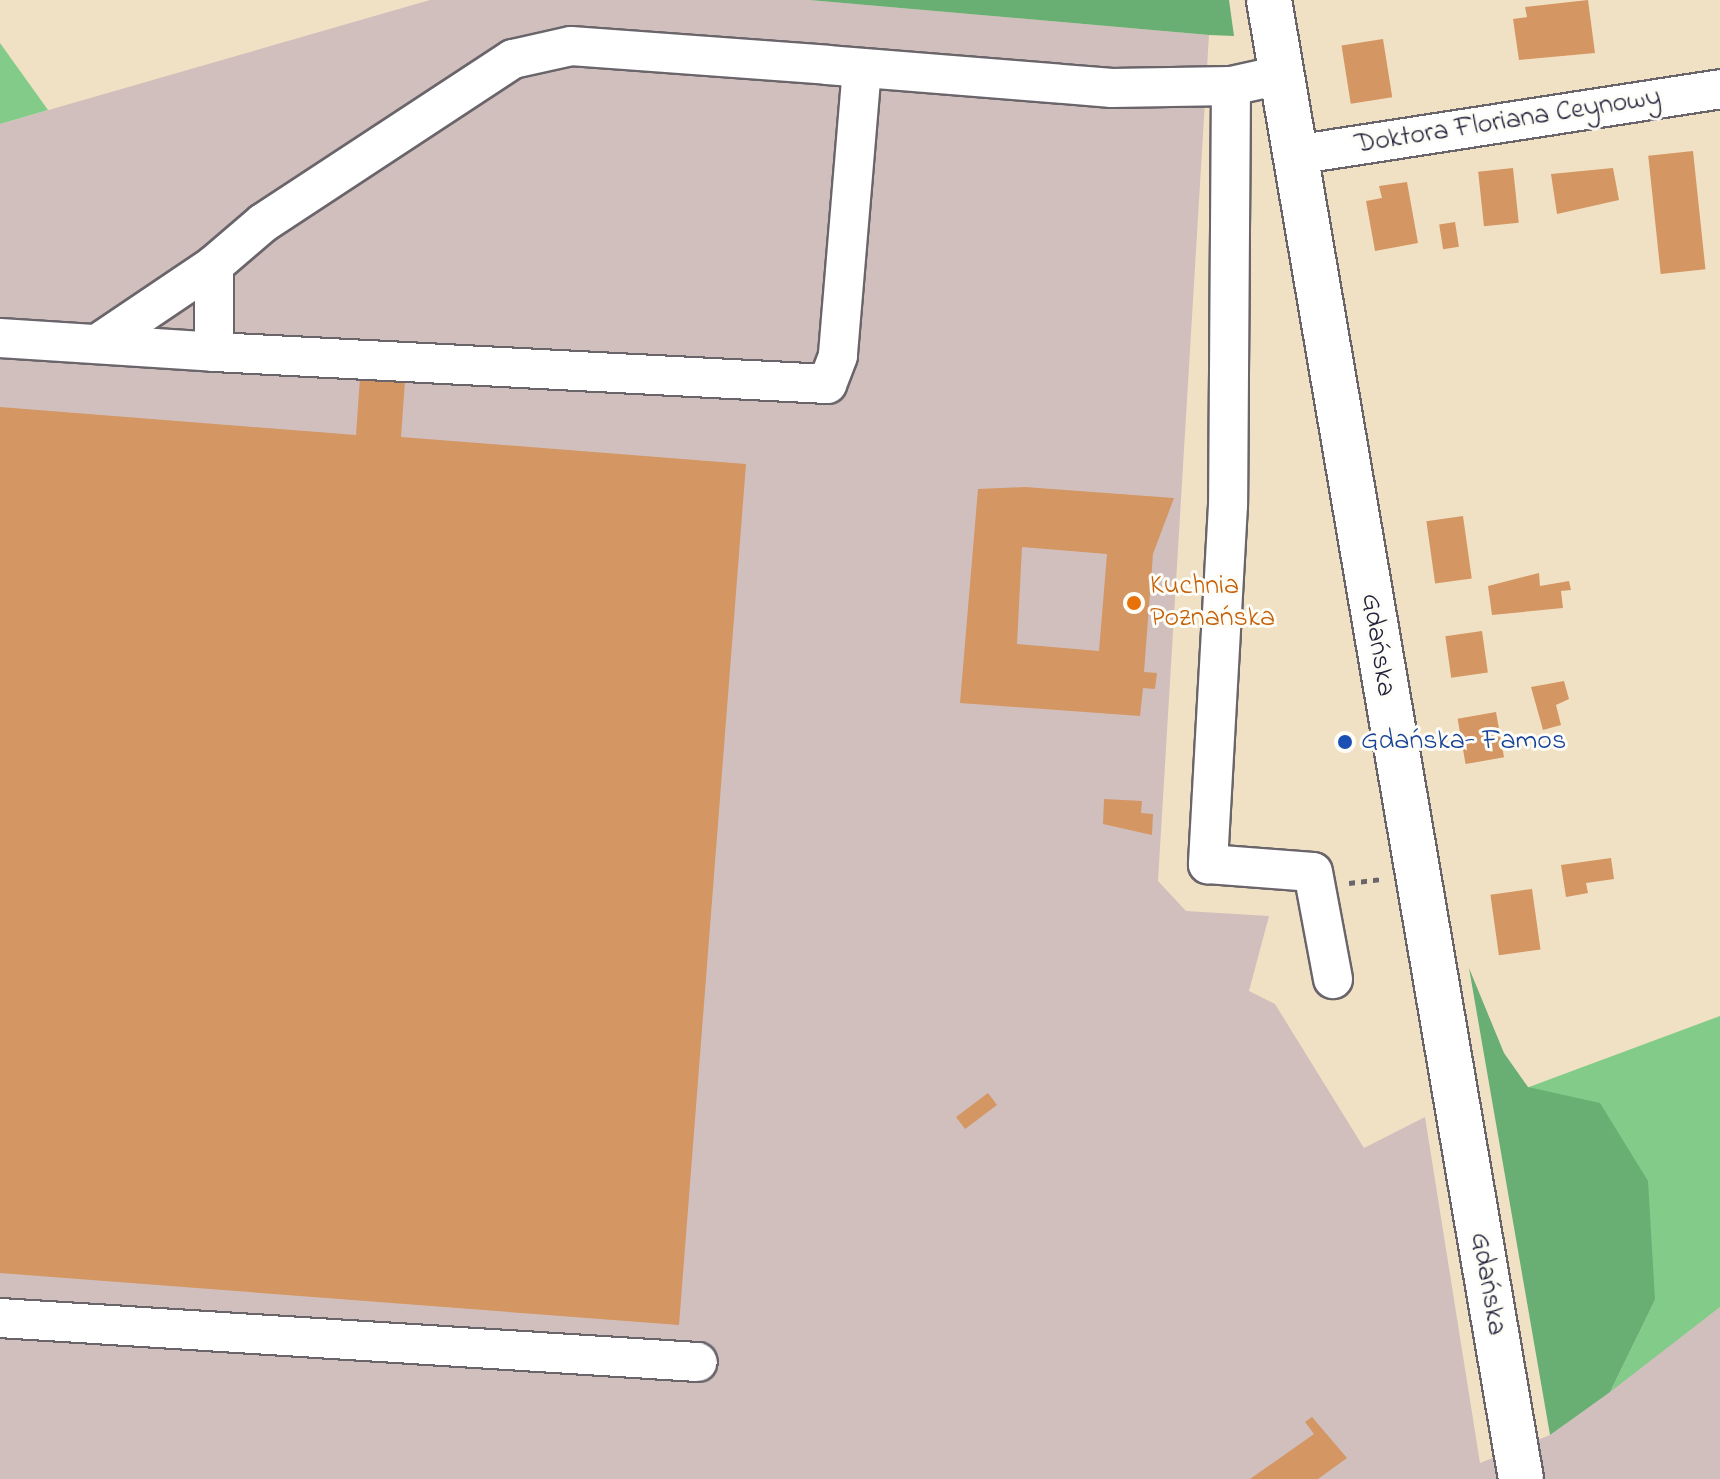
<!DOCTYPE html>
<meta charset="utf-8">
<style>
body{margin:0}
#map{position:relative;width:1720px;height:1479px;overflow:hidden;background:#f1e1c4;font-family:"Indie Flower",sans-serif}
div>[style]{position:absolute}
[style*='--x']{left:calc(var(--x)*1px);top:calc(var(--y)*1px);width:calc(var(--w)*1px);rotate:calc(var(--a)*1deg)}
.industrial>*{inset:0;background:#d1bfbd}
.green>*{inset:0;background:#82cb88}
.forest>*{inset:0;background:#69af74}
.building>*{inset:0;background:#d49662;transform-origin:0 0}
.path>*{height:5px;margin-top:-2.5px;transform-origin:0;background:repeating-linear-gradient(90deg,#6a656b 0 6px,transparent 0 12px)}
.roads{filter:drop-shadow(2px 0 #6a656b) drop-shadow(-2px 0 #6a656b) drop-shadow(0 2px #6a656b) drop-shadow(0 -2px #6a656b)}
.minor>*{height:38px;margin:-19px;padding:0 19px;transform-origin:19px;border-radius:19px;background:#fff}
.major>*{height:44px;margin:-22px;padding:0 22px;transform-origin:22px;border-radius:22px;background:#fff}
.dots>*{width:22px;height:22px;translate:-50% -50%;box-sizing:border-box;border:4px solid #fdfcf7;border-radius:50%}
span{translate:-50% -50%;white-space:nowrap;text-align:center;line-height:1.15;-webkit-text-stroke:6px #fdfcf7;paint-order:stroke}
.street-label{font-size:28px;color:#22223b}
.food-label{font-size:28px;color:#c56008}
.left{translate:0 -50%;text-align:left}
.transit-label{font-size:28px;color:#164399}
</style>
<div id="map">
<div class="industrial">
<i style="clip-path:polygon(430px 0,809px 0,1209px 35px,1158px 881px,1186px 911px,1269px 916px,1249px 991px,1275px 1004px,1364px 1148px,1425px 1117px,1480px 1463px,1550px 1435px,1720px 1307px,1720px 1479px,0 1479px,0 124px)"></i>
</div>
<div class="green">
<i style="clip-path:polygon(0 43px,48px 110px,0 124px)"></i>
<i style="clip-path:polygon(1720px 1016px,1720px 1307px,1610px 1392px,1655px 1300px,1529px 1087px)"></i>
</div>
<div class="forest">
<i style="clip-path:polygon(809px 0,1229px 0,1234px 36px,1209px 35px)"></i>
<i style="clip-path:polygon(1469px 968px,1504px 1053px,1528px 1087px,1600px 1103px,1648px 1181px,1655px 1300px,1610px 1392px,1550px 1435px)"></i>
</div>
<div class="building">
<i style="clip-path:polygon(1588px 0,1595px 53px,1519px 60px,1513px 19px,1527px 17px,1525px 7px)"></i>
<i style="left:1383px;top:39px;width:59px;height:42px;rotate:81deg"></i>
<i style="left:1693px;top:151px;width:119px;height:45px;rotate:84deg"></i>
<i style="left:1513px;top:168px;width:55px;height:35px;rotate:84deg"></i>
<i style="clip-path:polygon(1613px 168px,1619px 200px,1557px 214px,1551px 174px)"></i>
<i style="clip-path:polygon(1407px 182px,1418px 243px,1375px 251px,1366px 201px,1382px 198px,1379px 186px)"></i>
<i style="left:1455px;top:222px;width:25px;height:16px;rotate:81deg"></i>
<i style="clip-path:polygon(360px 378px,405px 381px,401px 437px,746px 464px,679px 1325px,0 1273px,0 407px,356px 435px)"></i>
<i style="clip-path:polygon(evenodd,1025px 487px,1174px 498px,1153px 554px,1144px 672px,1157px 673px,1155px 689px,1143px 688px,1140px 716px,960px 703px,978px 489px,1025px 487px,1022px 547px,1107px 554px,1099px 651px,1017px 644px,1022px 547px)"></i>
<i style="left:1463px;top:516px;width:63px;height:37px;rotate:82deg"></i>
<i style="clip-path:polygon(1539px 573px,1540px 586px,1569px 581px,1571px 590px,1561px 591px,1563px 608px,1492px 615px,1488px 586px)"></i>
<i style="left:1482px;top:631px;width:42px;height:37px;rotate:82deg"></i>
<i style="clip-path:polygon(1564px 681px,1569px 699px,1556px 705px,1561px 725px,1543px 730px,1531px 687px)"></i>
<i style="left:1496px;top:712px;width:46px;height:39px;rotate:80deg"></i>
<i style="clip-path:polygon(1104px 799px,1142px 801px,1141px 813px,1153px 814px,1152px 835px,1103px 824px)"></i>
<i style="clip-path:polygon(1611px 858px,1614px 879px,1586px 883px,1588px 893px,1566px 897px,1561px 865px)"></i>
<i style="left:1532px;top:889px;width:61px;height:42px;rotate:82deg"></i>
<i style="left:988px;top:1093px;width:15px;height:40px;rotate:53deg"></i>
<i style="clip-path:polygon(1312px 1417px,1347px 1458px,1318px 1479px,1250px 1479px,1314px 1434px,1305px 1422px)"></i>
</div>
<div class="path">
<i style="--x:1349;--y:883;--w:34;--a:-7"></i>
</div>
<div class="roads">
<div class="minor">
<i style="--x:862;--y:68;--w:289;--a:94.8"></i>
<i style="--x:838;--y:356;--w:30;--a:111"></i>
<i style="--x:827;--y:384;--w:614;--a:-177.01"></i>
<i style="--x:214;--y:352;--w:87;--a:-90"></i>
<i style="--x:214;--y:265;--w:65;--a:-40.6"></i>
<i style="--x:263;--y:223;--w:299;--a:-33.3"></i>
<i style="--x:513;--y:59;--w:59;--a:-12.6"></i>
<i style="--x:571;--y:46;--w:257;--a:4.2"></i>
<i style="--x:827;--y:65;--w:286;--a:4.6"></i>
<i style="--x:1112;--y:88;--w:119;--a:-1"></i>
<i style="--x:1231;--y:86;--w:51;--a:-12.4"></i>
<i style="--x:1231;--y:86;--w:419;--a:90.4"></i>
<i style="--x:1228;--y:505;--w:360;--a:93.2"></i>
<i style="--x:1208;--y:864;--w:105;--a:4.4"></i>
<i style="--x:1313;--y:872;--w:109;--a:79.4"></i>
<i style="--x:1295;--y:155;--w:430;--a:-8.8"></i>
<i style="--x:0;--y:338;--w:214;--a:3.7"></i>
<i style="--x:97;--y:344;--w:141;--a:-34"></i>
<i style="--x:0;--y:1318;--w:699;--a:3.61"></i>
</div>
<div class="major">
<i style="--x:1269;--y:0;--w:1500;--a:80.33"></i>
</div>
</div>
<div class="dots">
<i style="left:1134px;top:603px;background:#e8710a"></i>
<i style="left:1345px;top:742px;background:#1a4fb4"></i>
</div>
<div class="street-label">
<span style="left:1508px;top:122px;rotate:-9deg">Doktora Floriana Ceynowy</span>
<span style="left:1377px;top:645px;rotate:81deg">Gdańska</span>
<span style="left:1487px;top:1284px;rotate:80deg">Gdańska</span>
</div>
<div class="food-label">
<span class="left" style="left:1150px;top:603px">Kuchnia<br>Poznańska</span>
</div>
<div class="transit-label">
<span class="left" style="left:1361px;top:742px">Gdańska- Famos</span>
</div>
</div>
